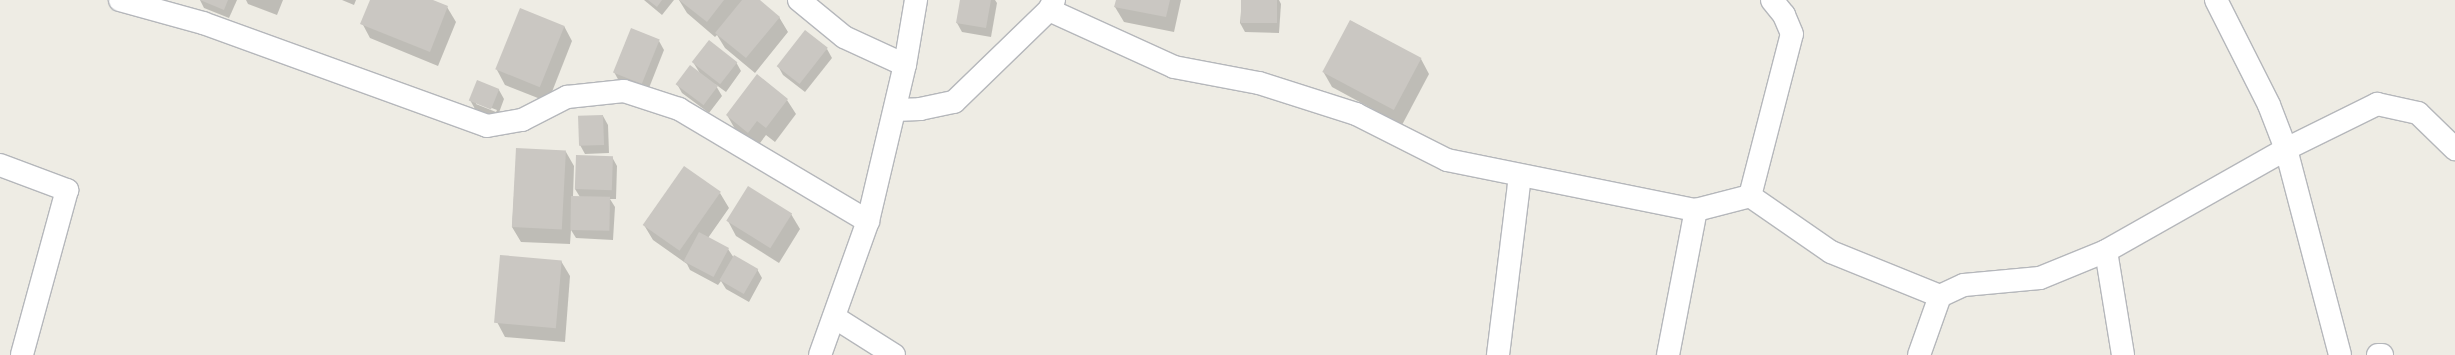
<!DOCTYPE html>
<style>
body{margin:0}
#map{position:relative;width:2455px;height:355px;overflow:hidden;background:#eeece4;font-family:"Alegreya Sans",sans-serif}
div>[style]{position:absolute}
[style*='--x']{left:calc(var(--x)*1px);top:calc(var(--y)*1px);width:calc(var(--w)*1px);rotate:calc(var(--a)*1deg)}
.shadow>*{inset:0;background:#0003}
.building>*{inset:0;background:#cac7c2;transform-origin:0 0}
.roads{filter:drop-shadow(1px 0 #b5b7bb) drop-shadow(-1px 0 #b5b7bb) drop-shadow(0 1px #b5b7bb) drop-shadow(0 -1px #b5b7bb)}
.street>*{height:22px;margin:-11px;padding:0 11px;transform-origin:11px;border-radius:11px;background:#fff}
.secondary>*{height:22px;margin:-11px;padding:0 11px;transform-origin:11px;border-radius:11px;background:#fff}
span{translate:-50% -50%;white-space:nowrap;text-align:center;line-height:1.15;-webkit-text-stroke:3.5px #fff;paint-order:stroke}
</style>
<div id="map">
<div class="shadow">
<i style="clip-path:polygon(200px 0,237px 0,229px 18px,204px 8px)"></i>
<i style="clip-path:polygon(246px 0,283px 0,277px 15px,248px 4px)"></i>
<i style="clip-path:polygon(342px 0,356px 0,354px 5px)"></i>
<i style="clip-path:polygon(371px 0,431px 0,447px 7px,456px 22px,438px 66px,370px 38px,362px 23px)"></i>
<i style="clip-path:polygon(644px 0,674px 0,662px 15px)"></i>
<i style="clip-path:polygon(679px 0,758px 0,779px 17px,788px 32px,755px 73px,725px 48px,717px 35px,715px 37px,687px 13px)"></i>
<i style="clip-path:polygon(961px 0,995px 0,997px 3px,991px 37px,962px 32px,957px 23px)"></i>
<i style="clip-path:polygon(1117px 0,1181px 0,1174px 32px,1124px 22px,1115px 7px)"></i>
<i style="clip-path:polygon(1242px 0,1279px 0,1281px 4px,1279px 33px,1245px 32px,1240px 23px)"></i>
<i style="clip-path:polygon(1351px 21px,1421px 59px,1429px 74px,1402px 125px,1332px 87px,1324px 73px)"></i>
<i style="clip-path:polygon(564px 26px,572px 41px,548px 102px,505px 85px,497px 70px)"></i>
<i style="clip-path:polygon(659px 41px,664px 50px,647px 93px,619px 81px,614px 72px)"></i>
<i style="clip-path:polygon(827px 49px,832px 58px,805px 92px,783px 75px,778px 66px)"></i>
<i style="clip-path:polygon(693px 62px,736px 62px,741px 71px,726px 92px,715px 84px,722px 96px,709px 113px,682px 93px,677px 84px,701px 75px)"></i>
<i style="clip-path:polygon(evenodd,478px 82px,499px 90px,504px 99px,497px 118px,475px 109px,470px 100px,478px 82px,476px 102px,497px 110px,496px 112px,476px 104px,476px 102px)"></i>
<i style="clip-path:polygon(787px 100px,796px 114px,775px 142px,766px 135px,757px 147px,735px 129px,727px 115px)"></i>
<i style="clip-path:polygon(603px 116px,608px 125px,609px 153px,585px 154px,580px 145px,579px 117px)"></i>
<i style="clip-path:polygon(517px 149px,566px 152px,574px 166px,573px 197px,580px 197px,575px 189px,612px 157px,617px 166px,616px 199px,610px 199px,615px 207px,613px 240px,576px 238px,571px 230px,570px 244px,521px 242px,512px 227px)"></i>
<i style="clip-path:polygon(720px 193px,729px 208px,708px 238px,728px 249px,734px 258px,757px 269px,762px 278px,749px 302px,726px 289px,721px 281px,718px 285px,690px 270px,687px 264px,653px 240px,644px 225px)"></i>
<i style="clip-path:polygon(791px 214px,800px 229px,779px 263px,736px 236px,728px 221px)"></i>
<i style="clip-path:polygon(561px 261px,570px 276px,565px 342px,505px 337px,497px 322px)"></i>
</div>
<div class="building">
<i style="clip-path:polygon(200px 0,228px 0,224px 10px)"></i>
<i style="clip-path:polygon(370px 0,433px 0,448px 6px,430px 52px,360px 24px)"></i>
<i style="clip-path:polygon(648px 0,662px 0,657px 7px)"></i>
<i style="clip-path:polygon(679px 0,724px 0,707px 22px)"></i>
<i style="clip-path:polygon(742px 0,760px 0,780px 17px,746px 58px,715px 33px)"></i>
<i style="clip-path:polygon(960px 0,991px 0,986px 28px,956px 23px)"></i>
<i style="clip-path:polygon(1116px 0,1170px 0,1166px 17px,1114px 7px)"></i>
<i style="left:1241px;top:0;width:36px;height:23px"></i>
<i style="left:520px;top:8px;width:48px;height:66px;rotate:22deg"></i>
<i style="left:1350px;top:20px;width:81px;height:59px;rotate:28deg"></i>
<i style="left:631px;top:28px;width:31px;height:48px;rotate:22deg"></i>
<i style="left:805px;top:30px;width:29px;height:46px;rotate:38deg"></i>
<i style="left:709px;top:40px;width:36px;height:28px;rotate:38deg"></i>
<i style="left:690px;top:65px;width:35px;height:24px;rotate:37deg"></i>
<i style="clip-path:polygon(757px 74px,788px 99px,766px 128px,757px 121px,748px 133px,726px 115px)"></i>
<i style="left:477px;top:80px;width:24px;height:22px;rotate:22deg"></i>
<i style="left:603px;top:115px;width:30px;height:25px;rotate:88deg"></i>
<i style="left:516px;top:148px;width:50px;height:79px;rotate:3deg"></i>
<i style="left:576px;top:155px;width:37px;height:34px;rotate:2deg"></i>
<i style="left:684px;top:166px;width:45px;height:72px;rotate:35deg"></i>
<i style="left:748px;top:186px;width:52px;height:41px;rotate:32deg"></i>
<i style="left:571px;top:196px;width:39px;height:34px;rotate:1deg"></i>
<i style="left:699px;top:232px;width:34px;height:33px;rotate:28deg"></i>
<i style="left:500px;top:255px;width:62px;height:68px;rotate:5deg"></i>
<i style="left:734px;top:255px;width:28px;height:29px;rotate:30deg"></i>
</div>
<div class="roads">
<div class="street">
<i style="--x:120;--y:0;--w:86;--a:15.5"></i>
<i style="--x:203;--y:23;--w:302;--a:19.9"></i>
<i style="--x:487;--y:126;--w:36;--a:-10"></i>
<i style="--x:522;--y:120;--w:51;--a:-27.1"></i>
<i style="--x:567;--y:97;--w:57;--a:-6"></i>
<i style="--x:624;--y:91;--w:58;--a:18.1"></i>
<i style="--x:679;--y:109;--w:220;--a:30.7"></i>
<i style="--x:799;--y:0;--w:58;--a:39.4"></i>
<i style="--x:844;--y:37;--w:67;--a:24.7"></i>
<i style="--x:2216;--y:0;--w:118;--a:63.2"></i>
<i style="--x:2269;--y:105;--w:47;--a:68.9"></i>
<i style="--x:2286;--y:149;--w:213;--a:75.3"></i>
<i style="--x:1049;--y:10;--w:137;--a:24.5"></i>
<i style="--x:1174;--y:67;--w:86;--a:10.7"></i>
<i style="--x:1259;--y:83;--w:102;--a:17.7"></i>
<i style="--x:1356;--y:114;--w:102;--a:26.8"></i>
<i style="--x:1447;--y:160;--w:254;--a:11.4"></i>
<i style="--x:1696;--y:210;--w:56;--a:-14.5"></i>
<i style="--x:1750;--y:196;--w:167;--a:-75.5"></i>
<i style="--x:1792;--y:34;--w:21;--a:-113"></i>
<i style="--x:1784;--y:15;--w:19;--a:-129"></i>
<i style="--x:895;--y:110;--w:25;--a:-2"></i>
<i style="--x:920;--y:109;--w:35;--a:-12"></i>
<i style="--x:954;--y:102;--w:132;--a:-44.1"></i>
<i style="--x:1049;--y:10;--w:11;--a:-63"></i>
<i style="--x:0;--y:165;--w:72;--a:20.5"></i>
<i style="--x:67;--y:190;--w:171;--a:105.3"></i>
<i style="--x:1750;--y:196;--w:98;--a:34.7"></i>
<i style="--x:1831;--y:252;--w:118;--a:22"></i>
<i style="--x:2106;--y:251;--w:105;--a:80.7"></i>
<i style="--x:834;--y:317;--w:71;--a:32.3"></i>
<i style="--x:1498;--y:355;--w:180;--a:-83"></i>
<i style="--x:1668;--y:355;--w:148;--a:-79.1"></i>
<i style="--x:1919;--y:355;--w:63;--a:-70.4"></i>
<i style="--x:1940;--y:296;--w:26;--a:-25"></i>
<i style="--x:1964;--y:285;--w:76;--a:-5.3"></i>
<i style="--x:2040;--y:278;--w:71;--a:-22.2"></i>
<i style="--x:2106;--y:251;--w:207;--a:-29.5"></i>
<i style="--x:2286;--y:149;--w:102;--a:-26.3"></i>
<i style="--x:2377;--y:104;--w:42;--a:12.4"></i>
<i style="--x:2418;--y:113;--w:52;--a:44.2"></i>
<i style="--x:2378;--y:355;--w:4;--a:0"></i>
</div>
<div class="secondary">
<i style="--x:820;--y:355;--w:142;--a:-70.3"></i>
<i style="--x:868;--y:221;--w:160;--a:-76.7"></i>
<i style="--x:905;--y:65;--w:66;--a:-80.4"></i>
</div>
</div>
</div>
